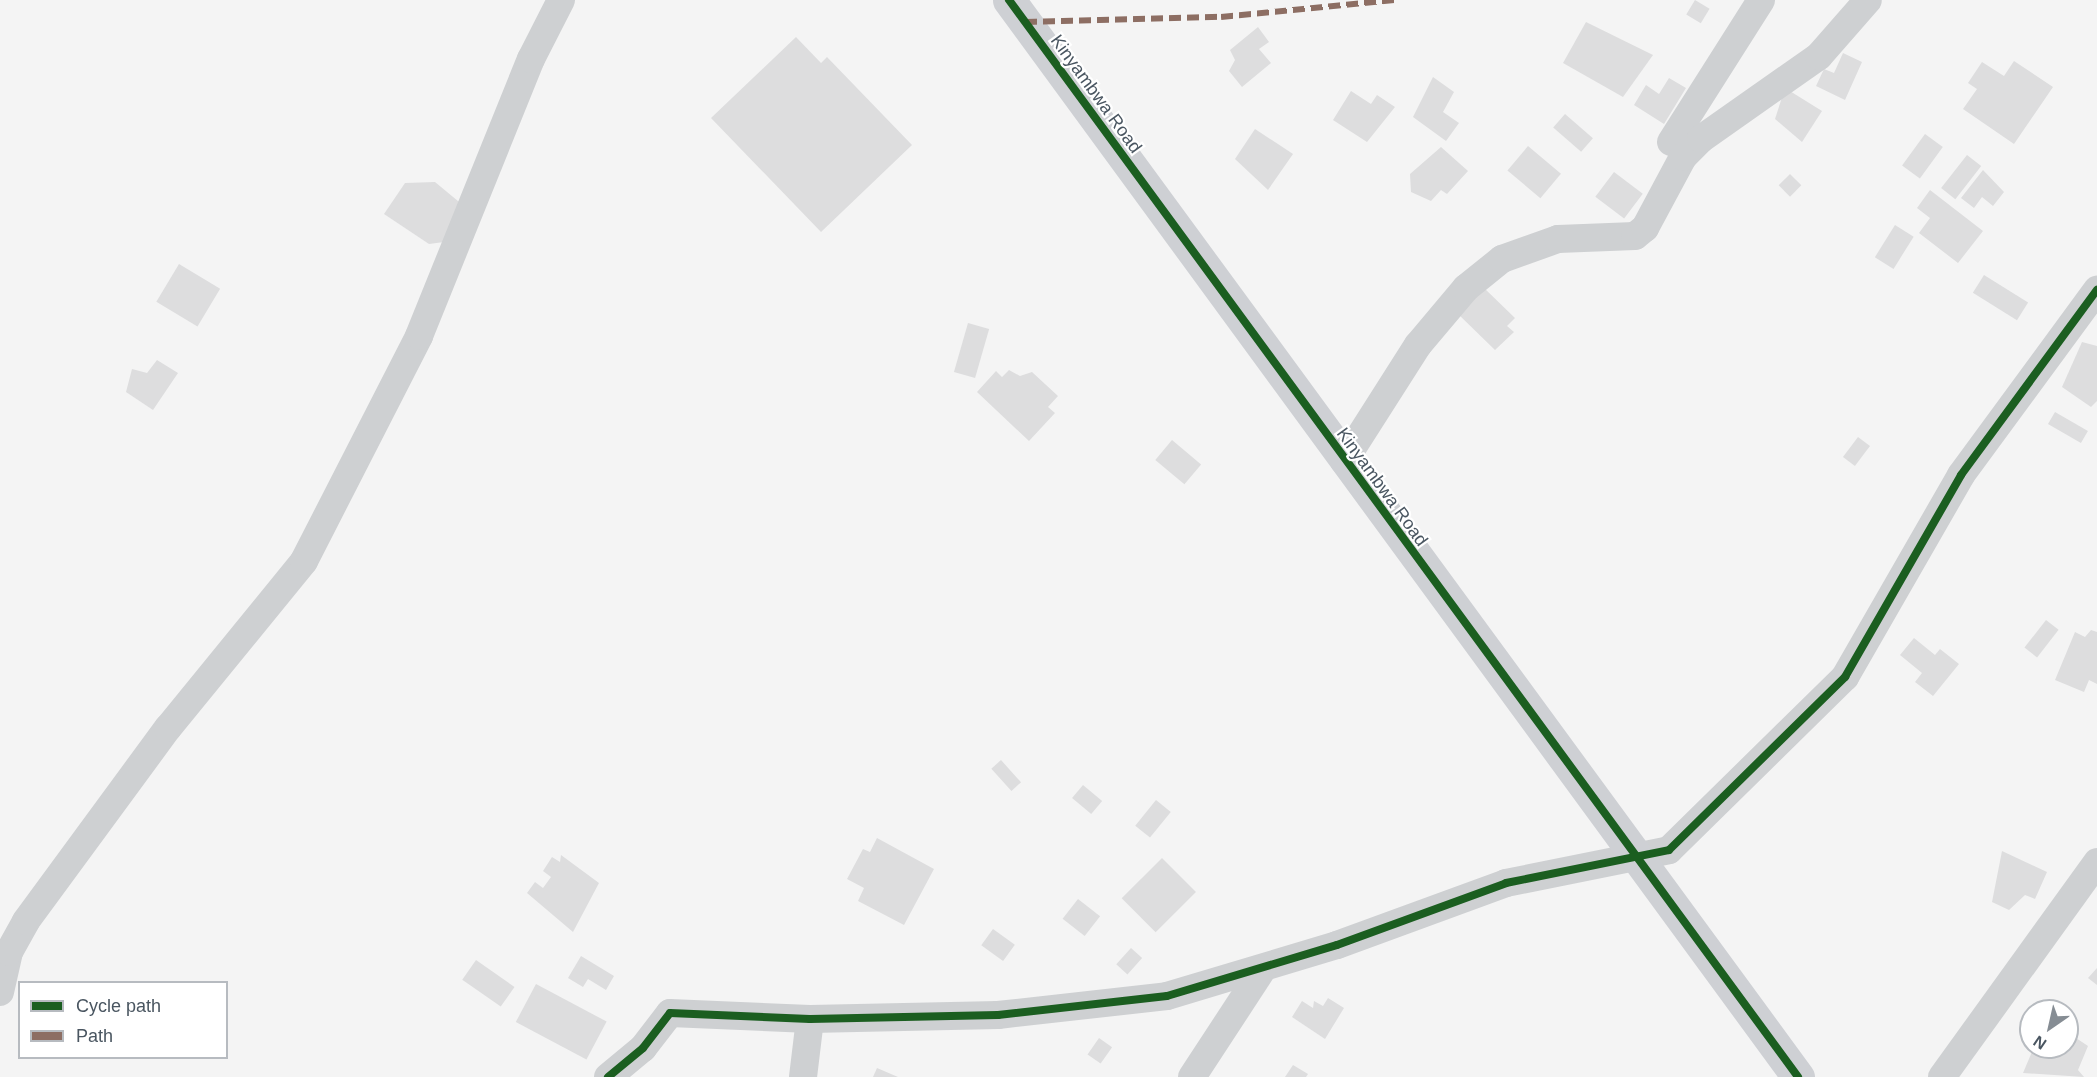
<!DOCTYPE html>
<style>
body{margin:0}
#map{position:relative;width:2097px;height:1077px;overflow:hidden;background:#f4f4f4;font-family:Helvetica,sans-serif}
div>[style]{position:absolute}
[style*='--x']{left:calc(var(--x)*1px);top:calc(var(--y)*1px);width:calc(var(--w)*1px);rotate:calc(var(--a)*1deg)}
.building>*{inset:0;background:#ddddde;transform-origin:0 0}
.street>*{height:28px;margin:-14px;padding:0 14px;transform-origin:14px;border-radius:14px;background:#ced0d2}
.secondary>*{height:33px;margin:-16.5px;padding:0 16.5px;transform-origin:16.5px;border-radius:16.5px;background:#ced0d4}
.quiet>*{height:6px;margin-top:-3px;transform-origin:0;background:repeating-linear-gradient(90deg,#8d6e63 0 12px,transparent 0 18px)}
.cycleway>*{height:8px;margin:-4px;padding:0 4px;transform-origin:4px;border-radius:4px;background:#1b5e20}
span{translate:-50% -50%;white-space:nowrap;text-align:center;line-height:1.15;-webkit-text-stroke:4.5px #fff;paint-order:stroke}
.street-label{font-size:18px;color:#4a5661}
.legend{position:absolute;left:18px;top:981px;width:210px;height:78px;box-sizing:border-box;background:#fff;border:2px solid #b7bbc0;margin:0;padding:8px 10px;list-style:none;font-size:18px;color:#4a5661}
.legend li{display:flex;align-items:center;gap:12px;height:30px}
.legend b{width:30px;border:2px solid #b7bbc0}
.north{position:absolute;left:2019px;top:999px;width:60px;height:60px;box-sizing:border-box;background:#fff;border:2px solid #b7bbc0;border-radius:50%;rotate:214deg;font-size:16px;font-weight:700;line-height:24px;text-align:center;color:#4a5661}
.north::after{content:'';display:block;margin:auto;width:21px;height:27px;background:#868d94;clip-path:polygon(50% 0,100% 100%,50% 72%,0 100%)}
</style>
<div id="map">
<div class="building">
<i style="left:1695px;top:0;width:17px;height:17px;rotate:31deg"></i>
<i style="clip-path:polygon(1586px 22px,1653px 55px,1623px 97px,1563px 63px)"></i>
<i style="clip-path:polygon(1258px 27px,1269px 42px,1259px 49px,1271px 63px,1242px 87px,1229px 71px,1235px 60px,1230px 50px)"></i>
<i style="clip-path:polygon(796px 37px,821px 63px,827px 57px,912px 145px,821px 232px,711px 118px)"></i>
<i style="clip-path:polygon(1843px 53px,1862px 62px,1845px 100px,1816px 86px,1824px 69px,1834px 73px)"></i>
<i style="clip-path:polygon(2014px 61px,2053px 87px,2014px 144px,1963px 109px,1977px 89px,1968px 83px,1982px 62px,2004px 76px)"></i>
<i style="clip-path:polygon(1433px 77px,1454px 92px,1443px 112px,1459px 123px,1446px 141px,1413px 117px)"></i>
<i style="clip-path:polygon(1669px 78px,1686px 88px,1664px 124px,1634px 105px,1646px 85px,1659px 94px)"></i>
<i style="clip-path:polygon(1785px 88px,1822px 111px,1802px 142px,1775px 119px)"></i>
<i style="clip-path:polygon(1351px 91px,1371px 104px,1377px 95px,1395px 107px,1367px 142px,1333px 120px)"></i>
<i style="left:1565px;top:114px;width:37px;height:18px;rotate:41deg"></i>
<i style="clip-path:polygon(1255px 129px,1293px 154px,1268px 190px,1235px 159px)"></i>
<i style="left:1925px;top:134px;width:22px;height:39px;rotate:36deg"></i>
<i style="left:1528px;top:146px;width:43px;height:32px;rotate:40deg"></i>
<i style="clip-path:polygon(1441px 147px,1468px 171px,1447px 194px,1441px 190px,1431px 201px,1411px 192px,1410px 174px)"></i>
<i style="left:1967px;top:155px;width:18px;height:42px;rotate:38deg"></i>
<i style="clip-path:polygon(1983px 170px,2004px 192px,1993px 206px,1982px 197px,1974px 208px,1961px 198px)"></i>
<i style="left:1614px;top:172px;width:36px;height:31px;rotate:37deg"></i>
<i style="left:1790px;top:174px;width:16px;height:16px;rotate:45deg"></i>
<i style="clip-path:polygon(435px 182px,470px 211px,444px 242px,429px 244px,384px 214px,405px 183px)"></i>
<i style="clip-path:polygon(1930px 190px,1983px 231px,1958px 263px,1919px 233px,1930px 218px,1917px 208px)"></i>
<i style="left:1895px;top:225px;width:22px;height:38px;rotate:32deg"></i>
<i style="left:179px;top:264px;width:48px;height:44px;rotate:31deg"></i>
<i style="left:1984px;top:275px;width:52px;height:21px;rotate:32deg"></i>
<i style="clip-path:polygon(1483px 287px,1515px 318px,1507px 326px,1514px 332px,1495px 350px,1457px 313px)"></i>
<i style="left:968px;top:323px;width:22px;height:51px;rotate:16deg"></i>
<i style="clip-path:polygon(2082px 342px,2097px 346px,2097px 401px,2091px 407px,2062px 387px)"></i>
<i style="clip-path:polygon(157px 360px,178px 373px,153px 410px,126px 392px,132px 369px,147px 373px)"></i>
<i style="clip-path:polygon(1009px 370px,1020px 376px,1032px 372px,1058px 396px,1048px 407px,1055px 413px,1029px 441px,977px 392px,996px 371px,1002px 377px)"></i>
<i style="left:2055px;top:412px;width:38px;height:14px;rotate:30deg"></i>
<i style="left:1858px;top:437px;width:15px;height:25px;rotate:37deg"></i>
<i style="left:1172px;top:440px;width:38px;height:26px;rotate:40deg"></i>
<i style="left:2046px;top:620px;width:16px;height:35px;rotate:38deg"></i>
<i style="clip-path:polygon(2091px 630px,2097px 632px,2097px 684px,2089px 680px,2084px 692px,2055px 680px,2075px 632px,2085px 637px)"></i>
<i style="clip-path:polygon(1914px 638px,1935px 655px,1940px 649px,1959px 664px,1933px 696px,1915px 682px,1922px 673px,1900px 655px)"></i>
<i style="left:1001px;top:760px;width:30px;height:13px;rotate:48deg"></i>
<i style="left:1083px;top:785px;width:25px;height:17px;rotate:40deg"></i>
<i style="left:1156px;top:800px;width:19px;height:33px;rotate:39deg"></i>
<i style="clip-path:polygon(877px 838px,934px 869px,904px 925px,858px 901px,864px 888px,847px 879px,863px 849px,870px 852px)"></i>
<i style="clip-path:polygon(2002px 851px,2047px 872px,2035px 899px,2025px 895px,2009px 910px,1992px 902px)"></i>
<i style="clip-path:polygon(561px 855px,599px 883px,573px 932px,527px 893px,535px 882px,543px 888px,551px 877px,543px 871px,552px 857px,560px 862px)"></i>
<i style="left:1162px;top:858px;width:48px;height:57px;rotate:45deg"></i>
<i style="left:1078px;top:899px;width:28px;height:25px;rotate:38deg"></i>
<i style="left:993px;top:929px;width:27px;height:20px;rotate:36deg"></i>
<i style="left:1131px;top:948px;width:15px;height:22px;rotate:42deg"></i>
<i style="clip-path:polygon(581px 956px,614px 976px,606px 990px,588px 979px,583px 987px,568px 978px)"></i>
<i style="left:476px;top:960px;width:47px;height:24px;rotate:35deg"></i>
<i style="clip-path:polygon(2097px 968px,2097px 985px,2088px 978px)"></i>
<i style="left:536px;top:984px;width:80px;height:43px;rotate:28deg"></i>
<i style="clip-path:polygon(1328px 998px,1344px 1008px,1325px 1039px,1292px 1017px,1302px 1001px,1313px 1008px,1314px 1001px,1323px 1006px)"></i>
<i style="clip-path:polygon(2067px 1032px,2088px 1046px,2078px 1070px,2084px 1077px,2023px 1073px,2034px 1047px,2067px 1047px)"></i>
<i style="left:1099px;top:1038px;width:16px;height:20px;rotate:35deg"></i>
<i style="clip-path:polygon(1293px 1065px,1308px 1074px,1306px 1077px,1285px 1077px)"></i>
<i style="clip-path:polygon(877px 1068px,898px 1077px,873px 1077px)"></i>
</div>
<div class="street">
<i style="--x:1671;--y:142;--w:168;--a:-57.6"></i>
<i style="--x:1344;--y:461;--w:138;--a:-57.5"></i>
<i style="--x:1418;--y:345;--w:75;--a:-49.9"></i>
<i style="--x:1466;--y:288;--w:46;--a:-38.9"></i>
<i style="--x:1502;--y:259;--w:59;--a:-19.7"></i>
<i style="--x:1558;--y:239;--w:77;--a:-2.2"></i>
<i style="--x:1635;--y:236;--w:13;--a:-39"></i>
<i style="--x:1645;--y:228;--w:81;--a:-61.8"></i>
<i style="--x:1683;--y:157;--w:25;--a:-45"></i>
<i style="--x:1701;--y:139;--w:144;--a:-35.1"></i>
<i style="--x:1819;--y:56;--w:74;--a:-48.8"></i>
<i style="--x:0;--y:992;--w:41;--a:-77.3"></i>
<i style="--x:9;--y:952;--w:35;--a:-61"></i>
<i style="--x:26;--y:921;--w:240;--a:-53.7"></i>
<i style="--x:168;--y:728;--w:215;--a:-50.8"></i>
<i style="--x:304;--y:561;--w:253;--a:-62.9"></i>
<i style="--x:419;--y:336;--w:299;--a:-68"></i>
<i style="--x:531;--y:59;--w:66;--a:-63"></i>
<i style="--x:608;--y:1077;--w:45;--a:-39.6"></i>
<i style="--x:643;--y:1048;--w:44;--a:-52.4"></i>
<i style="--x:670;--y:1013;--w:140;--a:2.5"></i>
<i style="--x:810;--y:1019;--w:188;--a:-1.2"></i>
<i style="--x:998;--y:1015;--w:170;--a:-6.4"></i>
<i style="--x:1167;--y:996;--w:177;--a:-16.7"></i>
<i style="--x:1337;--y:945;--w:180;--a:-20.1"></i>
<i style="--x:1506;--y:883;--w:166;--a:-11.4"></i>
<i style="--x:1669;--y:850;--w:247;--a:-44.5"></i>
<i style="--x:1845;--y:677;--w:233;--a:-60.1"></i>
<i style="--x:1961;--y:475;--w:230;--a:-53.7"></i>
<i style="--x:803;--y:1077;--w:58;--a:-83.1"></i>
<i style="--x:1192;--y:1077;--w:128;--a:-56.8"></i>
<i style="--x:1942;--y:1077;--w:265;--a:-54.2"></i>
</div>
<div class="secondary">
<i style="--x:1009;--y:0;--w:1335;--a:53.77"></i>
</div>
<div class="quiet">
<i style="--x:1025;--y:22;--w:196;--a:-1.5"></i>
<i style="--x:1221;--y:17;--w:174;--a:-5.6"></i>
</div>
<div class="cycleway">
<i style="--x:1009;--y:0;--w:1335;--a:53.77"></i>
<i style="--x:608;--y:1077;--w:45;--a:-39.6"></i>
<i style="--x:643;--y:1048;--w:44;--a:-52.4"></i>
<i style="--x:670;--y:1013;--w:140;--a:2.5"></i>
<i style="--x:810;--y:1019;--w:188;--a:-1.2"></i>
<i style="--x:998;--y:1015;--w:170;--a:-6.4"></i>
<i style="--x:1167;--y:996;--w:177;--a:-16.7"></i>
<i style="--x:1337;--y:945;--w:180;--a:-20.1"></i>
<i style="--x:1506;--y:883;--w:166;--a:-11.4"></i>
<i style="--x:1669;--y:850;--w:247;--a:-44.5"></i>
<i style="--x:1845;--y:677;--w:233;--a:-60.1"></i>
<i style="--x:1961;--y:475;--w:230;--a:-53.7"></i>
</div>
<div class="street-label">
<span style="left:1096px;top:94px;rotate:54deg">Kinyambwa Road</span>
<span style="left:1382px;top:487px;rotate:54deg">Kinyambwa Road</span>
</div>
<ul class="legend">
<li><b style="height:8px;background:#1b5e20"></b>Cycle path</li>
<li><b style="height:8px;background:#8d6e63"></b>Path</li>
</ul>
<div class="north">N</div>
</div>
